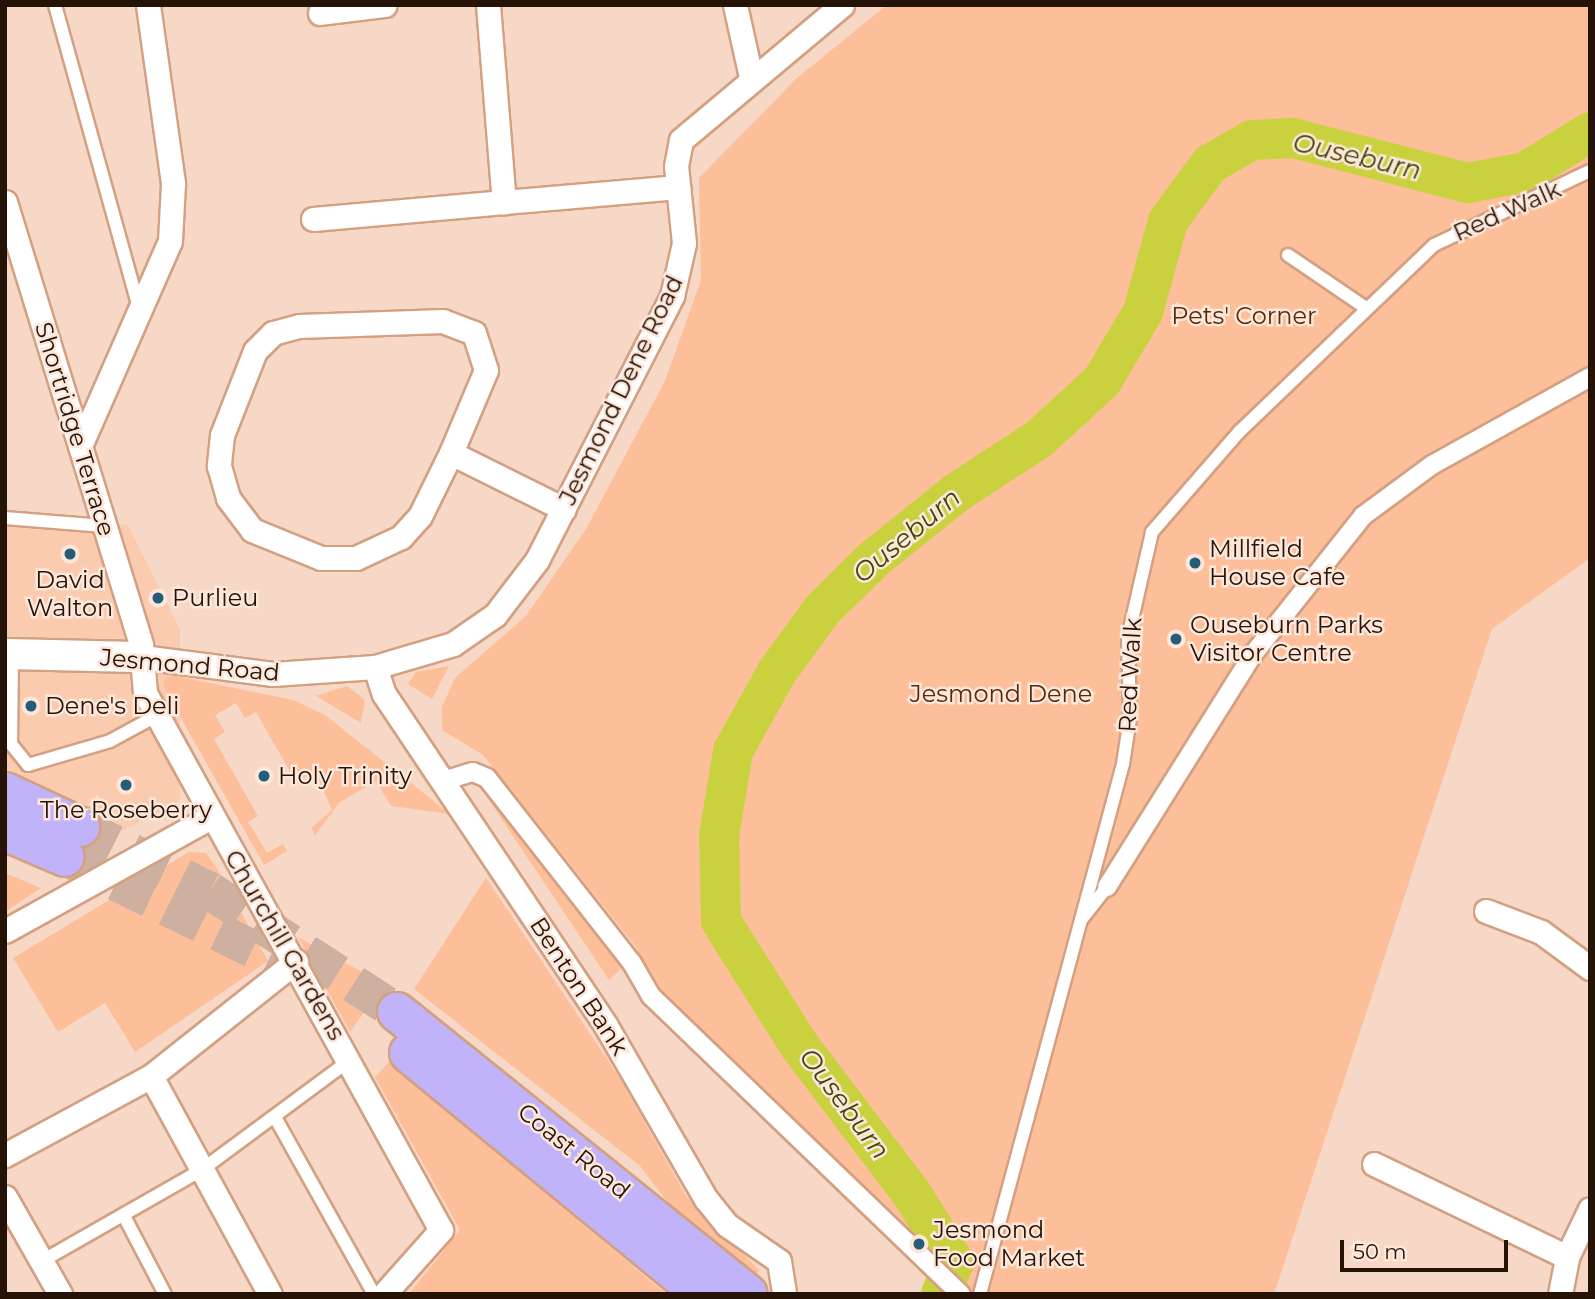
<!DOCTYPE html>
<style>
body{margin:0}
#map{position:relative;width:1595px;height:1299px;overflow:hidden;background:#f7d7c5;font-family:Montserrat,sans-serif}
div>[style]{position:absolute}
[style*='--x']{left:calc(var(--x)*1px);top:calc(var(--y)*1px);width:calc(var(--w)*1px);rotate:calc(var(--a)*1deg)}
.built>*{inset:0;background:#fbcbaf}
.green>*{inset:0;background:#fcbf9a}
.river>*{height:40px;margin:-20px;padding:0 20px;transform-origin:20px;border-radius:20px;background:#cad13f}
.trunk-tunnel>*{height:38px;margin-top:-19px;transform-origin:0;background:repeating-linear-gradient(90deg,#cdb09f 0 38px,transparent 0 57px)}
.roads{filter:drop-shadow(2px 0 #d3a082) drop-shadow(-2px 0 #d3a082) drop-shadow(0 2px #d3a082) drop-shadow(0 -2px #d3a082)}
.service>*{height:12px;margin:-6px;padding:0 6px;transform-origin:6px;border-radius:6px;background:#fff}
.pedestrian>*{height:18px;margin:-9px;padding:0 9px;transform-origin:9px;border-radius:9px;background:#fff}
.minor>*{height:23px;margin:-11.5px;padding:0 11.5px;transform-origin:11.5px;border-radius:11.5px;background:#fff}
.tertiary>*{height:30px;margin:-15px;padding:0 15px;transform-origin:15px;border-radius:15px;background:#fff}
.trunk>*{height:38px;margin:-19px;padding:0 19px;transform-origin:19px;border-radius:19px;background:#c0b3fa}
.dots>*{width:19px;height:19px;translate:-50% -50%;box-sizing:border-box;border:4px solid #fde7da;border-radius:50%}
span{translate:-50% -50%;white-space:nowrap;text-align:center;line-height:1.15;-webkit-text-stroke:5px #fde7da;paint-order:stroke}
.street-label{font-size:24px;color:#251308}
.park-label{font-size:24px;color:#562a0b}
.poi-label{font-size:24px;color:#251308}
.left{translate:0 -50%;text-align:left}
.water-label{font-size:26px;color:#43460b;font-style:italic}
.frame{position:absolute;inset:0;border:7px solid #251308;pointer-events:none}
.scale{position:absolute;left:1340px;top:1240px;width:168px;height:32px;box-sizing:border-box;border:4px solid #251308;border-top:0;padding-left:9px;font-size:21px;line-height:24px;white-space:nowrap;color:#251308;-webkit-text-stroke:5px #fde7da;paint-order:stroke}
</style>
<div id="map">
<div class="built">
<i style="clip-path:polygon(5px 512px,128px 525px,180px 630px,180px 800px,121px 832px,5px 769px)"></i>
</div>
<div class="green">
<i style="clip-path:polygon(887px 5px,1590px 5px,1590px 558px,1492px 629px,1274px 1294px,944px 1294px,949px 1268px,658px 989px,636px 947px,483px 755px,442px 730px,442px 707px,455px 678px,526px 616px,586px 529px,665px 381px,701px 280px,699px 178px,797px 78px)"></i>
<i style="clip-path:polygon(449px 666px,432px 699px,408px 684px,416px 672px)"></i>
<i style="clip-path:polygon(171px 675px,293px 700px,325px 715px,450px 814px,391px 806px,376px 781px,340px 802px,315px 835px,311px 828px,332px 810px,315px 771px,296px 782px,256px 712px,245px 718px,236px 703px,215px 715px,225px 732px,214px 739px,258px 816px,248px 822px,267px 853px,283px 844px,287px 851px,264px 865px,165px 690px,163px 681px)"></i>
<i style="clip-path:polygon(347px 686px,365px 700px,361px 723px,316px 696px)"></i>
<i style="clip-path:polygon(483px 789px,626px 964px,609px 980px,485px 794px)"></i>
<i style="clip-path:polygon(189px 852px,206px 853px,216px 867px,268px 961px,135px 1052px,105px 1003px,58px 1032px,13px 958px)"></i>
<i style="clip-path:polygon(5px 873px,41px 888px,5px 912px)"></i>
<i style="clip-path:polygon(486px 878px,621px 1080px,686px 1196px,759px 1270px,754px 1281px,673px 1209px,640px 1166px,414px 989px)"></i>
<i style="clip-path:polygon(298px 937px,384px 984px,350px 1032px)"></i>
<i style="clip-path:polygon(389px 1062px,666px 1294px,409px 1294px,460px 1230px,375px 1077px)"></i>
</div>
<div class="river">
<i style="--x:941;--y:1294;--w:35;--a:-68"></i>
<i style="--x:954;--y:1262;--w:80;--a:-121.7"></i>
<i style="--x:912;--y:1194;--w:187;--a:-127.2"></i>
<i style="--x:799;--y:1045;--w:146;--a:-122.2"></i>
<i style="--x:721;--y:921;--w:85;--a:-91.3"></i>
<i style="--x:719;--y:836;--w:86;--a:-80.6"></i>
<i style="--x:733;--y:751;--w:90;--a:-60.9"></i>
<i style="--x:777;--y:672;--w:77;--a:-54"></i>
<i style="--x:822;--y:610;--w:74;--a:-44.5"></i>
<i style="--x:875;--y:558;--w:104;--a:-38.7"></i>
<i style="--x:956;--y:493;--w:100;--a:-33.2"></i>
<i style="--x:1040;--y:438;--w:84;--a:-42.6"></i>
<i style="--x:1102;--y:381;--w:80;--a:-59.3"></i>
<i style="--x:1143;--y:312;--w:94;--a:-74.6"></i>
<i style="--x:1168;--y:221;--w:71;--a:-53.6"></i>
<i style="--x:1210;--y:164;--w:48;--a:-29.7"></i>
<i style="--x:1252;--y:140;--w:41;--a:-2.8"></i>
<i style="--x:1293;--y:138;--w:181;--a:14.4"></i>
<i style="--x:1468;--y:183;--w:58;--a:-10.9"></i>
<i style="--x:1525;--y:172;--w:76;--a:-31.6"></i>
</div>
<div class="trunk-tunnel">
<i style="--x:80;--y:827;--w:145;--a:26.2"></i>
<i style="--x:210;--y:891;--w:223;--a:32.9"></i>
<i style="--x:65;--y:857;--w:250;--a:26.1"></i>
</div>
<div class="roads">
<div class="service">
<i style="--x:55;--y:5;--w:314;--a:74.5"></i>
<i style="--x:1288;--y:255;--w:94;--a:34.2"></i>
<i style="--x:5;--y:518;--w:99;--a:4.6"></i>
<i style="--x:12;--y:654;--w:90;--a:90.6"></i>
<i style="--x:11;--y:744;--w:27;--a:51"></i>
<i style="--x:28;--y:765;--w:85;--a:-16.3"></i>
<i style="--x:110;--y:741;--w:52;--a:-28.5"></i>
<i style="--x:1081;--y:920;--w:42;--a:-51.8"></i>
<i style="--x:276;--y:1119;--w:201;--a:60.8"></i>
<i style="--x:124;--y:1216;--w:88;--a:62.3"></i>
<i style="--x:42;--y:1261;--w:182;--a:-29.7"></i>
<i style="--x:200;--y:1171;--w:187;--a:-36.5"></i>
<i style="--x:980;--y:1294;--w:549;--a:-74.9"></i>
<i style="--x:1123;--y:764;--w:47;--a:-81.3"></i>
<i style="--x:1130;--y:718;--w:81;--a:-91.4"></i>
<i style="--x:1128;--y:637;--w:108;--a:-77.1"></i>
<i style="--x:1152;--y:532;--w:133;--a:-49"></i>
<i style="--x:1239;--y:432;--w:270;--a:-43.8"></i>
<i style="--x:1434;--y:245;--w:173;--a:-25.4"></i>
</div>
<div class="pedestrian">
<i style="--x:443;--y:781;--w:31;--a:-17"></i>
<i style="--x:473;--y:772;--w:15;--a:23"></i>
<i style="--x:487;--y:778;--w:235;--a:51.9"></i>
<i style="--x:632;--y:963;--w:38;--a:60"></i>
<i style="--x:651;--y:996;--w:430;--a:43.9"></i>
<i style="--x:1107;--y:887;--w:276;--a:-57.9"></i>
<i style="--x:1254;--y:653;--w:175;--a:-51.5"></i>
<i style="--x:1363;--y:516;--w:86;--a:-36.5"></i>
<i style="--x:1432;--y:465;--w:181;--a:-29.1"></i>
</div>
<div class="minor">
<i style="--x:488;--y:5;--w:198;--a:85.4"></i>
<i style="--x:504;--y:202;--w:175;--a:-4.9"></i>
<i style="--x:735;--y:5;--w:74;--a:77.5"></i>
<i style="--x:320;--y:13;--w:65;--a:-7"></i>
<i style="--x:5;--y:202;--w:463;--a:72.9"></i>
<i style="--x:141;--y:645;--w:48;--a:85.2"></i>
<i style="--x:145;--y:693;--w:613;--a:61.14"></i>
<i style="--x:441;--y:1230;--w:86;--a:131.7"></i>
<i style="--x:313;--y:219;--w:192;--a:-5.1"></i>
<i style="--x:80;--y:446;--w:224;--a:-66.3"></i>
<i style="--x:170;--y:241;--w:58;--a:-87"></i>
<i style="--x:173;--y:183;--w:180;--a:-98"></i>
<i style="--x:451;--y:453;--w:90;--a:-67.1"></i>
<i style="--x:486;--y:370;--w:39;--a:-108"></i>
<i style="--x:474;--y:333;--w:33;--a:-159"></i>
<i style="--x:443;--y:321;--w:144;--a:178"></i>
<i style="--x:299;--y:326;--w:27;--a:165"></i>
<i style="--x:273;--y:333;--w:25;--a:135"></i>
<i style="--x:255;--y:351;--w:90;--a:111.4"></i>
<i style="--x:222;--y:435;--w:31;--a:96"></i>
<i style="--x:219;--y:466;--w:33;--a:74"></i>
<i style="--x:228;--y:498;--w:40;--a:53"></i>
<i style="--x:252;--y:530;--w:74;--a:22.1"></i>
<i style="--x:321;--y:558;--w:35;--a:0"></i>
<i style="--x:356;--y:558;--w:50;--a:-25"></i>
<i style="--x:401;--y:537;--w:28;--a:-48"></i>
<i style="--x:420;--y:516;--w:70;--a:-63.8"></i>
<i style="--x:451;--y:453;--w:126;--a:26.4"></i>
<i style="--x:142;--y:657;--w:132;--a:7.4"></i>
<i style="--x:273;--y:674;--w:102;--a:-3.9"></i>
<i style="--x:375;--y:667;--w:81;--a:-16.4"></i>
<i style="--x:453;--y:644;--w:51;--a:-34.6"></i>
<i style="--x:495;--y:615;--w:69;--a:-52.6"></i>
<i style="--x:537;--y:560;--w:297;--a:-62.9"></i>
<i style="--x:672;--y:296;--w:54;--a:-77.2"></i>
<i style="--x:684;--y:243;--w:77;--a:-95.9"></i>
<i style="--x:676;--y:166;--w:26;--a:-79"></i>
<i style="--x:681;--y:140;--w:210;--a:-40"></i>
<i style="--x:375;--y:667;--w:28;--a:72"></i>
<i style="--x:384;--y:694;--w:399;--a:56.2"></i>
<i style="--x:606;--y:1026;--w:200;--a:60"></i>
<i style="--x:706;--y:1199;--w:33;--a:51"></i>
<i style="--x:727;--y:1225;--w:63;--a:34.7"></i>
<i style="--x:779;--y:1261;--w:33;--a:81"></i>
<i style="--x:1486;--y:911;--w:59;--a:20.9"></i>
<i style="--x:1541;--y:932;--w:61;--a:36.3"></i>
<i style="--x:5;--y:931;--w:235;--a:-29"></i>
<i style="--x:151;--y:1076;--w:248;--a:61.4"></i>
<i style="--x:5;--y:1155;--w:166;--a:-28.4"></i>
<i style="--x:151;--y:1076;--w:185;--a:-38.4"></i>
<i style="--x:1374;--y:1164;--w:214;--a:25.7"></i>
<i style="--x:5;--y:1197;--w:112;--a:60.4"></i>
<i style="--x:1560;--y:1294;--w:38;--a:-79"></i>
<i style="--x:1567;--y:1257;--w:53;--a:-64.4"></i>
</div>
<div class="tertiary">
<i style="--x:5;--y:654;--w:137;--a:1.3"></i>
</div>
<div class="trunk">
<i style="--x:5;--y:792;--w:83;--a:25"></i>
<i style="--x:5;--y:831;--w:65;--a:23.4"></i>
<i style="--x:397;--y:1012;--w:450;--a:38.8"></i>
<i style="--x:409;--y:1053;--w:379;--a:39.4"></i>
</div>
</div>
<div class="dots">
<i style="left:70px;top:554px;background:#255c77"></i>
<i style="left:1195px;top:563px;background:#255c77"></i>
<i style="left:158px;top:598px;background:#255c77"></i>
<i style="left:1176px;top:639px;background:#255c77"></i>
<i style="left:31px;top:706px;background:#255c77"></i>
<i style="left:264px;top:776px;background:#255c77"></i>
<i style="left:126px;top:785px;background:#255c77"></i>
<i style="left:919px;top:1244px;background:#255c77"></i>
</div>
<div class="street-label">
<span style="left:1507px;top:211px;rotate:-24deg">Red Walk</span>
<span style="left:621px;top:390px;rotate:-64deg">Jesmond Dene Road</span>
<span style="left:75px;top:429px;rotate:73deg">Shortridge Terrace</span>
<span style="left:190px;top:665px;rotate:5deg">Jesmond Road</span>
<span style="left:1130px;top:675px;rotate:-87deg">Red Walk</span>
<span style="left:285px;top:945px;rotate:60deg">Churchill Gardens</span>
<span style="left:579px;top:986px;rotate:57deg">Benton Bank</span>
<span style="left:574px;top:1151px;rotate:39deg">Coast Road</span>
</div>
<div class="park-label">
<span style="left:1244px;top:316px">Pets' Corner</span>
<span style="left:1001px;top:694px">Jesmond Dene</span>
</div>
<div class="poi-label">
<span class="left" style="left:1209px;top:563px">Millfield<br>House Cafe</span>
<span style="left:70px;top:594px">David<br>Walton</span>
<span class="left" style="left:172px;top:598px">Purlieu</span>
<span class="left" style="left:1190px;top:639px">Ouseburn Parks<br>Visitor Centre</span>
<span class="left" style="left:45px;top:706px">Dene's Deli</span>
<span class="left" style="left:278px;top:776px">Holy Trinity</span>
<span style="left:126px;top:810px">The Roseberry</span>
<span class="left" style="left:933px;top:1244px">Jesmond<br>Food Market</span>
</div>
<div class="water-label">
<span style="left:1357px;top:157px;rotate:13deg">Ouseburn</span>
<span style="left:907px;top:536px;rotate:-40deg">Ouseburn</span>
<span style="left:844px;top:1104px;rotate:53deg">Ouseburn</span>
</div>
<div class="frame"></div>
<div class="scale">50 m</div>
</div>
